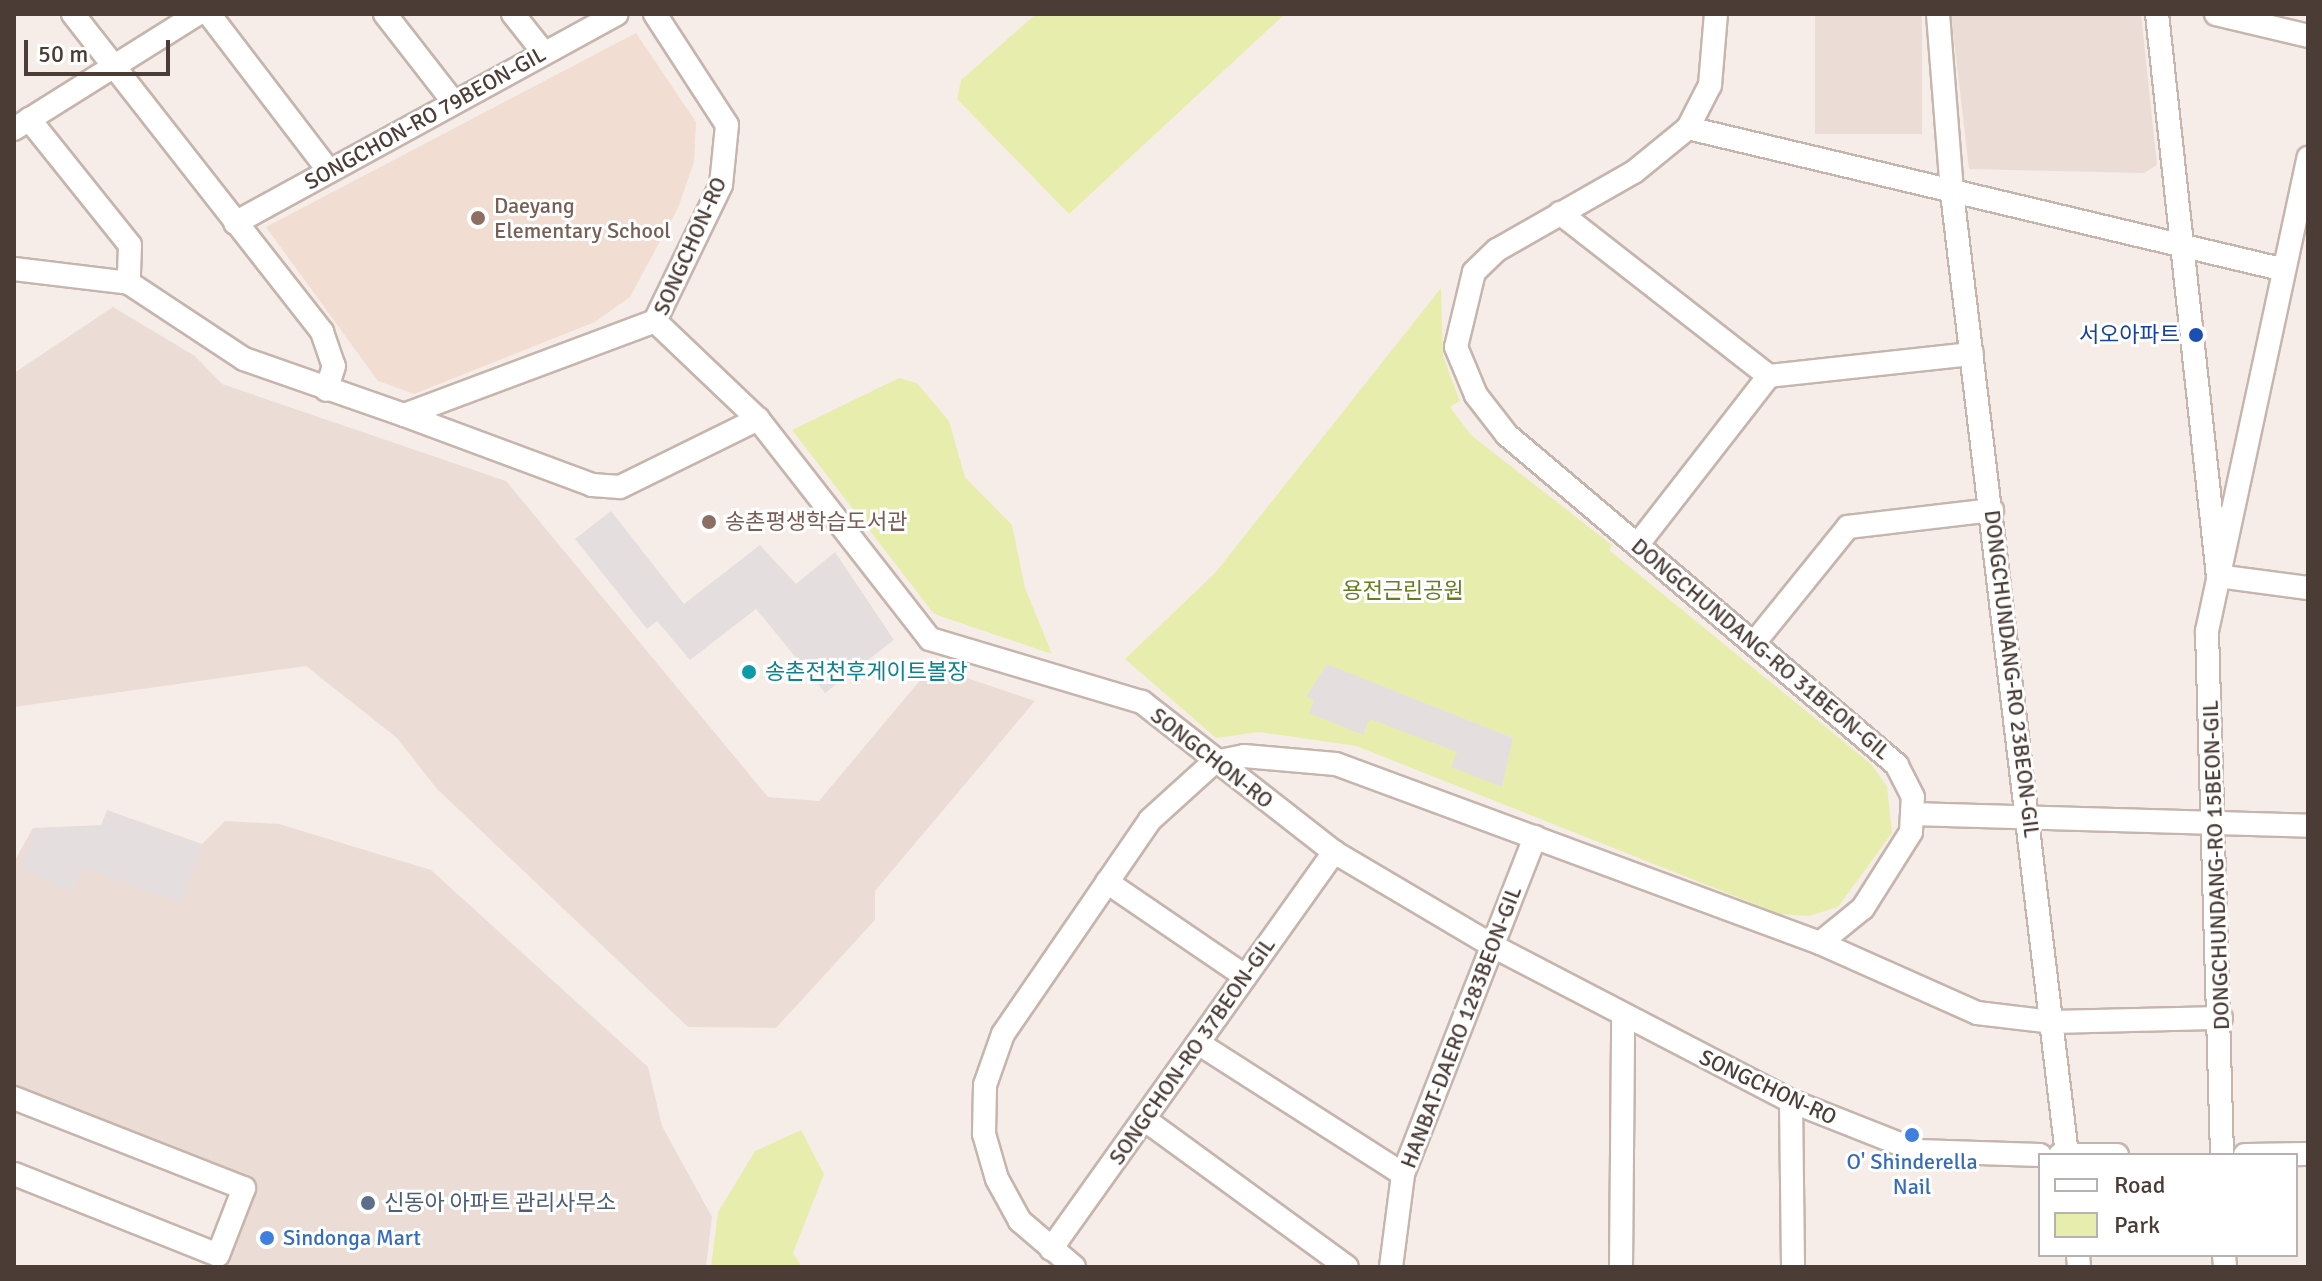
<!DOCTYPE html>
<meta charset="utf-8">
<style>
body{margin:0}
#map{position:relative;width:2322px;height:1281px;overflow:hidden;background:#f6ede9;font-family:Signika,"Noto Sans KR",sans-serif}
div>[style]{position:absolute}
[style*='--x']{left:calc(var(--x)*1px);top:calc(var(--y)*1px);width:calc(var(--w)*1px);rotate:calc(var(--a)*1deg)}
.residential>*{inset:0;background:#ebddd6;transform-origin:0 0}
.education>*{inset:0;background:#f1ddd1}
.green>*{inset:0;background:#e7eead}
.parking>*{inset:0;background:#e4dfde}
.roads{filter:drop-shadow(2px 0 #c6b5ad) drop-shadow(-2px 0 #c6b5ad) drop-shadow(0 2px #c6b5ad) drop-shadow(0 -2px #c6b5ad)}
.minor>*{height:22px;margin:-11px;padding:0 11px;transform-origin:11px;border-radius:11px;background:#fff}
.dots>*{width:22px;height:22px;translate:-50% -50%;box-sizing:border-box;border:4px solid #fff;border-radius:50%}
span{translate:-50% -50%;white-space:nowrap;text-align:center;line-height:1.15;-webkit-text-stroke:6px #fff;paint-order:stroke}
.street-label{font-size:22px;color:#4b3c36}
.education-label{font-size:22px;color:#785e54}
.left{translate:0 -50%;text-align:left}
.transit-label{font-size:22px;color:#164399}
.right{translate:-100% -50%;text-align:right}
.park-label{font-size:22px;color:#647e20}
.culture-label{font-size:22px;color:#0d838f}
.shop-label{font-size:22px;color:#366cbe}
.service-label{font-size:22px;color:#4e5e75}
.frame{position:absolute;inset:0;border:16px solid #4b3c36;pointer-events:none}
.legend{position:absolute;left:2038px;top:1153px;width:260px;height:104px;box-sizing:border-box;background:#fff;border:2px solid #b7b1af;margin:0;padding:10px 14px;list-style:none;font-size:24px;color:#4b3c36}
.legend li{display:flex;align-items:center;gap:16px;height:40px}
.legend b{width:40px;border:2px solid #b7b1af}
.scale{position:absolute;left:24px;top:40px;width:146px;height:36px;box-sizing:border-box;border:4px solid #4b3c36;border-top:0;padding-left:10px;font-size:24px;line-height:28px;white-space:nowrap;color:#4b3c36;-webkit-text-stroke:6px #fff;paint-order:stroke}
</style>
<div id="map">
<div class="residential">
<i style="left:1815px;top:14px;width:107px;height:120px"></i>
<i style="clip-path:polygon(1951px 14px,2141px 14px,2157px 165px,2144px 173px,1969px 169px)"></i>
<i style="clip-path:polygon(113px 307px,195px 356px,222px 384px,506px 481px,768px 797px,819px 801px,932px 666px,1035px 701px,875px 891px,875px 920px,776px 1028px,688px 1027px,437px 789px,397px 738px,306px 666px,14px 707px,14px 373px)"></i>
<i style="clip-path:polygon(107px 810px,202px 844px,225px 821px,279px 824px,431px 870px,648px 1067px,662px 1126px,712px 1217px,706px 1267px,218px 1267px,255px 1189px,14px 1093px,14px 862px,33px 828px,101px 825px)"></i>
</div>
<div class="education">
<i style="clip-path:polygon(636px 33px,696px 122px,694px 162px,678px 208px,630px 297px,595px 322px,414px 394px,378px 381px,266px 227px)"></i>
</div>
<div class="green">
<i style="clip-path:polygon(1036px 14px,1285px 14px,1069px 214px,957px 99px,961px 80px)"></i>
<i style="clip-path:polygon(1441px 288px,1443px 356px,1460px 401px,1450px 407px,1471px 435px,1612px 545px,1609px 550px,1871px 764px,1887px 786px,1892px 833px,1838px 907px,1809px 916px,1780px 914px,1356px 746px,1259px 732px,1216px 738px,1125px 659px,1215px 573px)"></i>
<i style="clip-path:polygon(899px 378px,917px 383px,949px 421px,965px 477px,1012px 525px,1025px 588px,1052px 654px,934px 614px,792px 430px)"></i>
<i style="clip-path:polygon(801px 1130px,824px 1174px,793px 1253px,802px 1267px,711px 1267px,718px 1212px,755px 1151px)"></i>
</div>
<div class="parking">
<i style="clip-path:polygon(611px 511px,684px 604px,760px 545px,796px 584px,835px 552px,894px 640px,825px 693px,756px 609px,690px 660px,657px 621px,647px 629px,575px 539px)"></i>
<i style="clip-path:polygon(1327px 664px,1513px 738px,1502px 787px,1451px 767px,1457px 752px,1370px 719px,1363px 735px,1309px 713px,1314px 700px,1306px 697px)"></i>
<i style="clip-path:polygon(108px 811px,202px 846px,180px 902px,83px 868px,71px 891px,20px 868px,36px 829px,102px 826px)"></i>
</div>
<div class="roads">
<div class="minor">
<i style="--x:73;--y:14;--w:404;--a:51.9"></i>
<i style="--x:322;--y:332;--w:36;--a:71"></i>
<i style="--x:334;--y:366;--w:25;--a:108"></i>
<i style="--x:209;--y:14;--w:198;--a:52.6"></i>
<i style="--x:385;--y:14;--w:109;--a:52.1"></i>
<i style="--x:513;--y:14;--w:50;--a:51.5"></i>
<i style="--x:655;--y:14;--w:132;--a:57"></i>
<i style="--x:727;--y:125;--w:60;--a:95.7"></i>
<i style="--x:721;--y:185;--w:151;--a:115.9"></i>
<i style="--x:1938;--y:14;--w:180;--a:85.5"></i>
<i style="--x:1952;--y:193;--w:969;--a:83.18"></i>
<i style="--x:2157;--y:14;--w:565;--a:83.81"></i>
<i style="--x:2218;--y:576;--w:91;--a:7.6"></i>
<i style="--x:2216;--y:14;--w:95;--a:13.4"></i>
<i style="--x:29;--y:119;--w:161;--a:51.3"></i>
<i style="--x:130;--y:245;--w:38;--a:92"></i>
<i style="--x:1688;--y:128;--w:610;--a:13.38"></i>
<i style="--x:14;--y:129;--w:216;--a:-32.1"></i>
<i style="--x:1560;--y:213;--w:265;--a:38"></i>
<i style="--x:1769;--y:376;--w:204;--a:-6.2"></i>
<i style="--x:235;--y:223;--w:435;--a:-28.7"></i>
<i style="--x:14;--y:269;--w:116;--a:6.9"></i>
<i style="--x:129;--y:283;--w:138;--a:33.5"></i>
<i style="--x:244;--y:359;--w:170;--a:19.3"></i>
<i style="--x:404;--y:415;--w:268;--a:-20.5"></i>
<i style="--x:655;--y:321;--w:142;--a:43.6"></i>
<i style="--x:758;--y:419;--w:279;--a:52"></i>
<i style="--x:930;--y:639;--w:221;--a:16.6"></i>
<i style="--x:1142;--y:702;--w:244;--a:38"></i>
<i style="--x:1334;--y:852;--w:185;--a:30.6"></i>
<i style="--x:1493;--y:946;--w:336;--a:27.5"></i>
<i style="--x:1791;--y:1101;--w:136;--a:21.6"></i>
<i style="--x:1917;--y:1151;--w:123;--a:1.9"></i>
<i style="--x:404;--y:415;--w:201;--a:20.4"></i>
<i style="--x:592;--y:485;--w:28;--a:4"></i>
<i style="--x:620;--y:487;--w:154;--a:-26.2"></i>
<i style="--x:1638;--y:544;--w:213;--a:-52.1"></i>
<i style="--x:1754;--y:643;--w:149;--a:-51"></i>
<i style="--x:1848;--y:527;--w:145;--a:-6.7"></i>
<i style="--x:1914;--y:814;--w:394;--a:1.7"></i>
<i style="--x:1107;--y:882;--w:167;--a:34.3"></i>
<i style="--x:1820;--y:943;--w:172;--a:24"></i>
<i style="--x:1977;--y:1013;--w:77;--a:6.8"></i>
<i style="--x:2053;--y:1022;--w:168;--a:-1.4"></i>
<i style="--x:1198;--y:1043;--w:243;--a:32.6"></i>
<i style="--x:14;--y:1098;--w:247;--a:21.4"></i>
<i style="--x:244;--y:1188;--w:72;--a:111.2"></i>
<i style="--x:218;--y:1255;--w:219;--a:-158.3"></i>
<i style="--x:1791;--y:1101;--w:166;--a:89.3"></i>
<i style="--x:1144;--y:1119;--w:251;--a:36.1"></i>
<i style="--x:2060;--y:1155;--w:57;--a:0"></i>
<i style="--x:2222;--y:1155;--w:524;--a:-91.64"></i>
<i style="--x:2207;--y:631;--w:484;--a:-77.9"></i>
<i style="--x:2245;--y:1155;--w:63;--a:-0.9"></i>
<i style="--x:1051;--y:1249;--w:488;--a:-54.5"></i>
<i style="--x:2078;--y:1255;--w:12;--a:85"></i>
<i style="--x:2224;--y:1255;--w:12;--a:85"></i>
<i style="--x:1074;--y:1267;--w:71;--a:-139.6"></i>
<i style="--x:1020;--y:1221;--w:48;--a:-118.7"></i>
<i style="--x:997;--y:1179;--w:47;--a:-106.1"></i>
<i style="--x:984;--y:1134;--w:49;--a:-88.8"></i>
<i style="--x:985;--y:1085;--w:54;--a:-70.6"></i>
<i style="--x:1003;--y:1034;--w:260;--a:-55.5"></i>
<i style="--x:1150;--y:820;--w:86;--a:-42.2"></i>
<i style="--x:1214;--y:762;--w:31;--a:-11"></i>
<i style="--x:1244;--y:756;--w:92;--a:5"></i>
<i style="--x:1336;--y:764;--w:516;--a:20.3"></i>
<i style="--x:1820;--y:943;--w:55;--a:-39.1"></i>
<i style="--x:1863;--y:908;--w:90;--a:-57.7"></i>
<i style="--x:1911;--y:832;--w:35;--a:-87"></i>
<i style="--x:1913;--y:797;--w:36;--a:-117"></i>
<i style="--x:1897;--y:765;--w:511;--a:-139.76"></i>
<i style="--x:1507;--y:435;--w:51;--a:-127.8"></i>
<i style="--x:1476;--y:395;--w:52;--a:-112.6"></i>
<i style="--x:1456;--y:347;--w:77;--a:-76.5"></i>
<i style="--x:1474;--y:272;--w:32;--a:-44"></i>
<i style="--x:1497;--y:250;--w:158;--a:-29.7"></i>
<i style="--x:1634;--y:172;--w:70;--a:-39.2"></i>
<i style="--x:1688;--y:128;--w:48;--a:-62.9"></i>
<i style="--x:1710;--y:85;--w:71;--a:-85.2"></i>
<i style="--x:1391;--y:1267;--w:94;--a:-82.6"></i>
<i style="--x:1403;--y:1174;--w:362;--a:-68.6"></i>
<i style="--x:1621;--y:1267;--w:252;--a:-89.5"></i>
</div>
</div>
<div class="dots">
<i style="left:478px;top:218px;background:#8d6e63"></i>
<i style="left:2196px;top:335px;background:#1a4fb4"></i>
<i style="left:709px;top:522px;background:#8d6e63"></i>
<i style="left:749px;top:672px;background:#0f9aa8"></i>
<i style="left:1912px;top:1135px;background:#3f7fe0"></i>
<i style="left:368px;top:1203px;background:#5c6f8a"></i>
<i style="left:267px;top:1238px;background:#3f7fe0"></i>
</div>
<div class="street-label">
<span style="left:425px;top:118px;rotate:-29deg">SONGCHON-RO 79BEON-GIL</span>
<span style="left:690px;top:246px;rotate:-66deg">SONGCHON-RO</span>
<span style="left:1761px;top:649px;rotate:40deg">DONGCHUNDANG-RO 31BEON-GIL</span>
<span style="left:2012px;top:674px;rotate:83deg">DONGCHUNDANG-RO 23BEON-GIL</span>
<span style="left:1212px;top:758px;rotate:38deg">SONGCHON-RO</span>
<span style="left:2216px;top:865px;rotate:-92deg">DONGCHUNDANG-RO 15BEON-GIL</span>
<span style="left:1461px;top:1027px;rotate:-69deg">HANBAT-DAERO 1283BEON-GIL</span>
<span style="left:1192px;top:1051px;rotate:-55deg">SONGCHON-RO 37BEON-GIL</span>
<span style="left:1768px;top:1087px;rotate:25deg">SONGCHON-RO</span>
</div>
<div class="education-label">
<span class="left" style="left:494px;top:218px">Daeyang<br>Elementary School</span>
<span class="left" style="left:725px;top:522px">송촌평생학습도서관</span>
</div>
<div class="transit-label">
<span class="right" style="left:2180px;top:335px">서오아파트</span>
</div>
<div class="park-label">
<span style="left:1403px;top:591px">용전근린공원</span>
</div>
<div class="culture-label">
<span class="left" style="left:765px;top:672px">송촌전천후게이트볼장</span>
</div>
<div class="shop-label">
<span style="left:1912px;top:1174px">O' Shinderella<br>Nail</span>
<span class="left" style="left:283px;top:1238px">Sindonga Mart</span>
</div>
<div class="service-label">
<span class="left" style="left:384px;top:1203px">신동아 아파트 관리사무소</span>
</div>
<div class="frame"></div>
<ul class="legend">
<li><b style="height:10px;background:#fff"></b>Road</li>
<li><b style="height:22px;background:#e7eead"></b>Park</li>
</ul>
<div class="scale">50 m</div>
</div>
